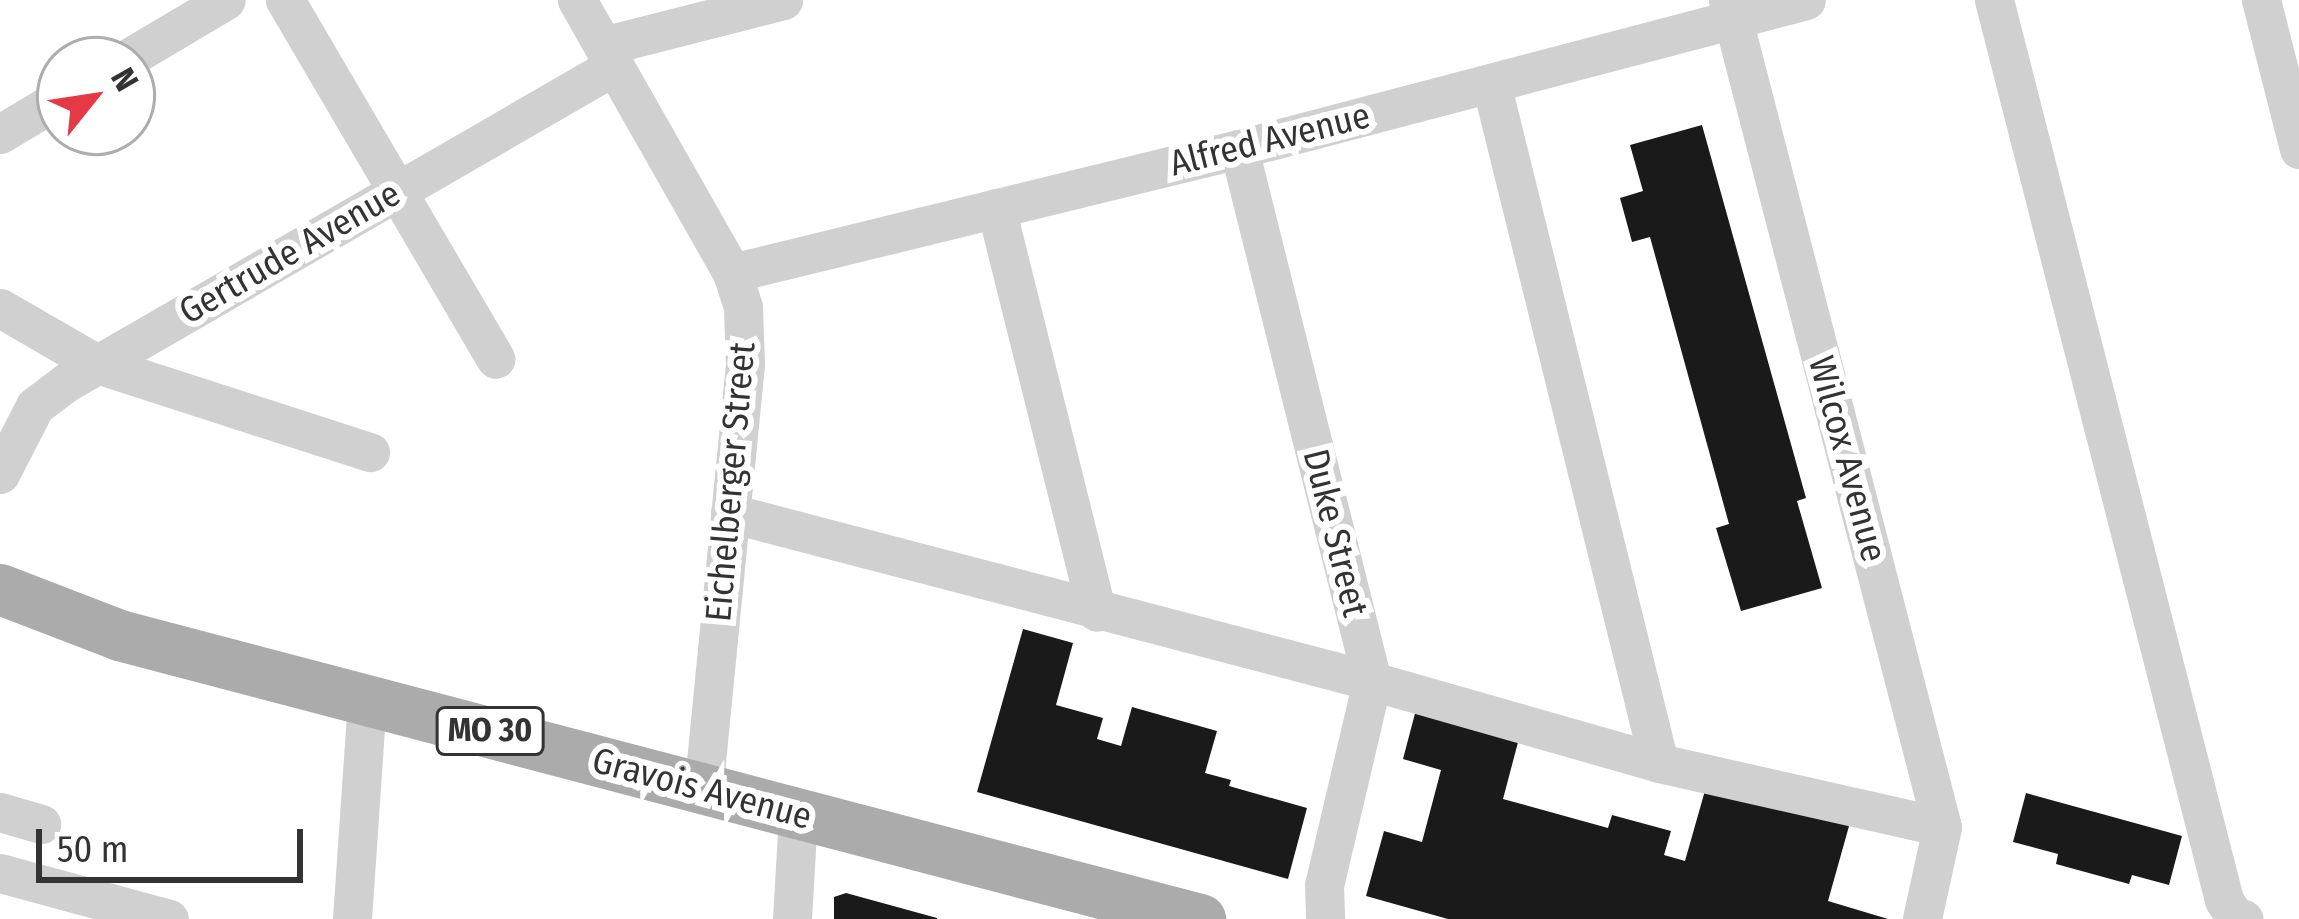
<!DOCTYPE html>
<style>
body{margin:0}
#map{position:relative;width:2299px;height:919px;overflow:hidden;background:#fff;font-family:"Fira Sans Condensed",sans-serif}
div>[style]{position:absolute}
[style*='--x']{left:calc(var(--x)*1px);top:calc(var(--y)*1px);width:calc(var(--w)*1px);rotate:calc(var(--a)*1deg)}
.building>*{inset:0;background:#1a1a1a}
.minor>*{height:39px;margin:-19.5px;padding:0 19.5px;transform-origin:19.5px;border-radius:19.5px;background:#d0d0d0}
.major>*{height:51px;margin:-25.5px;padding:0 25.5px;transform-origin:25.5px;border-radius:25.5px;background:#ababab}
span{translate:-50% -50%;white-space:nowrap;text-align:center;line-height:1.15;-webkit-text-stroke:12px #fff;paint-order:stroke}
.shield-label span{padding:3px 9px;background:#fff;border:3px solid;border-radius:9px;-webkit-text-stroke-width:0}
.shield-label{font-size:33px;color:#333;font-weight:700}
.street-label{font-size:36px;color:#333}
.north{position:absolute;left:36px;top:36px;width:120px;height:120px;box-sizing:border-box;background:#fff;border:3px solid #adadad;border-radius:50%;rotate:60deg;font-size:33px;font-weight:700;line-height:48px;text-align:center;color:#333}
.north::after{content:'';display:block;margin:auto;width:42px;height:54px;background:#e63946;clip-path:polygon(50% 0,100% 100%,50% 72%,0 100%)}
.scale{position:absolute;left:36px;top:829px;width:267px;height:54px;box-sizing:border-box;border:6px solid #333;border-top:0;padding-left:15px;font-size:36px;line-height:42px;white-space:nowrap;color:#333;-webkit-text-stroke:9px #fff;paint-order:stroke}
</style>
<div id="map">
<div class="building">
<i style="clip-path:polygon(1702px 125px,1806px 498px,1797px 501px,1822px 588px,1741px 611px,1716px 528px,1729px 524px,1650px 237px,1632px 242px,1620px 198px,1643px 191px,1630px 145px)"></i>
<i style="clip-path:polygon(1023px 629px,1073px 643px,1056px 705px,1103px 718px,1097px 739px,1121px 746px,1132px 707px,1217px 731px,1205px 773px,1231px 780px,1229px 786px,1307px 808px,1288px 879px,977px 792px)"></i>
<i style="clip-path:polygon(1418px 702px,1521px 731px,1503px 799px,1608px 828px,1612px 815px,1671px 831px,1664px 855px,1685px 861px,1706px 787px,1851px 819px,1828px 901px,1888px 919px,1448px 919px,1366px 896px,1384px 831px,1422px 842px,1441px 770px,1403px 759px)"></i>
<i style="clip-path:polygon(2026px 793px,2182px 836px,2169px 885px,2132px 875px,2129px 884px,2056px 864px,2058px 854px,2013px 842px)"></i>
<i style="clip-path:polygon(846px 893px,937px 918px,937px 919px,834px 919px,834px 897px)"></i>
</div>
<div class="minor">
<i style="--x:285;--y:0;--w:416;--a:59.6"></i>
<i style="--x:577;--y:0;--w:314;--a:60.4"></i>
<i style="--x:732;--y:273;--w:36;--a:72"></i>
<i style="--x:743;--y:307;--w:57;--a:88"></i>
<i style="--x:745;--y:364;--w:427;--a:95.6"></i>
<i style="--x:1728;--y:0;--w:854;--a:75.49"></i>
<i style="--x:1942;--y:827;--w:94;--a:102.3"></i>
<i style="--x:1994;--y:0;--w:929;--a:75.66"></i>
<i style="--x:2224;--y:900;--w:19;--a:58"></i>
<i style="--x:2234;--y:916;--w:10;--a:17"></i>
<i style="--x:2261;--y:0;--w:154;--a:75.7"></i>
<i style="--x:603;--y:46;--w:186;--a:-14.3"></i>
<i style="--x:125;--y:60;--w:117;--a:-30.7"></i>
<i style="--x:1491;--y:83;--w:700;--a:76.12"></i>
<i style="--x:0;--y:134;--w:70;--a:-31"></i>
<i style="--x:1239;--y:149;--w:548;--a:75.96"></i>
<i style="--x:1372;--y:681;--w:210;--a:103.2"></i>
<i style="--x:1324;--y:885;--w:34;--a:88"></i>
<i style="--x:996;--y:208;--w:416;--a:76"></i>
<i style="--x:732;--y:273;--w:522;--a:-13.74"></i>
<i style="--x:1239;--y:149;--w:586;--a:-14.72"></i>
<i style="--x:0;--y:308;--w:112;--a:30"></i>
<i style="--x:97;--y:364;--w:287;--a:17.9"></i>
<i style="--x:0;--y:474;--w:76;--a:-62.8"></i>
<i style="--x:35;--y:406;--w:40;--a:-37"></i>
<i style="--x:67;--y:382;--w:632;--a:-30.01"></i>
<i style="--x:730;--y:513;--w:664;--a:14.66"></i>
<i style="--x:1372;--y:681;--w:298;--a:15.9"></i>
<i style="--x:1659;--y:763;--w:290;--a:12.7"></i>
<i style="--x:0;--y:812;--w:43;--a:16.3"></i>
<i style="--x:0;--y:873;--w:175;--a:15.2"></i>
<i style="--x:352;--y:919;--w:222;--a:-86.1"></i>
<i style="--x:792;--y:919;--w:105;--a:-86.7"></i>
</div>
<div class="major">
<i style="--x:0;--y:589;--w:128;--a:21.1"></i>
<i style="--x:119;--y:635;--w:1118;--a:14.72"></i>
</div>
<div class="shield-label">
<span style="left:490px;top:731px">MO 30</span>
</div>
<div class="street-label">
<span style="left:1270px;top:140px;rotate:-14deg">Alfred Avenue</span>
<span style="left:290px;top:253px;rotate:-30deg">Gertrude Avenue</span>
<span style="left:1847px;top:459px;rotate:75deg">Wilcox Avenue</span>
<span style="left:731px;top:482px;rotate:-85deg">Eichelberger Street</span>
<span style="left:1335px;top:533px;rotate:76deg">Duke Street</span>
<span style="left:702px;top:789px;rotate:15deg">Gravois Avenue</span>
</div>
<div class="north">N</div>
<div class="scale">50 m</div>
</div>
